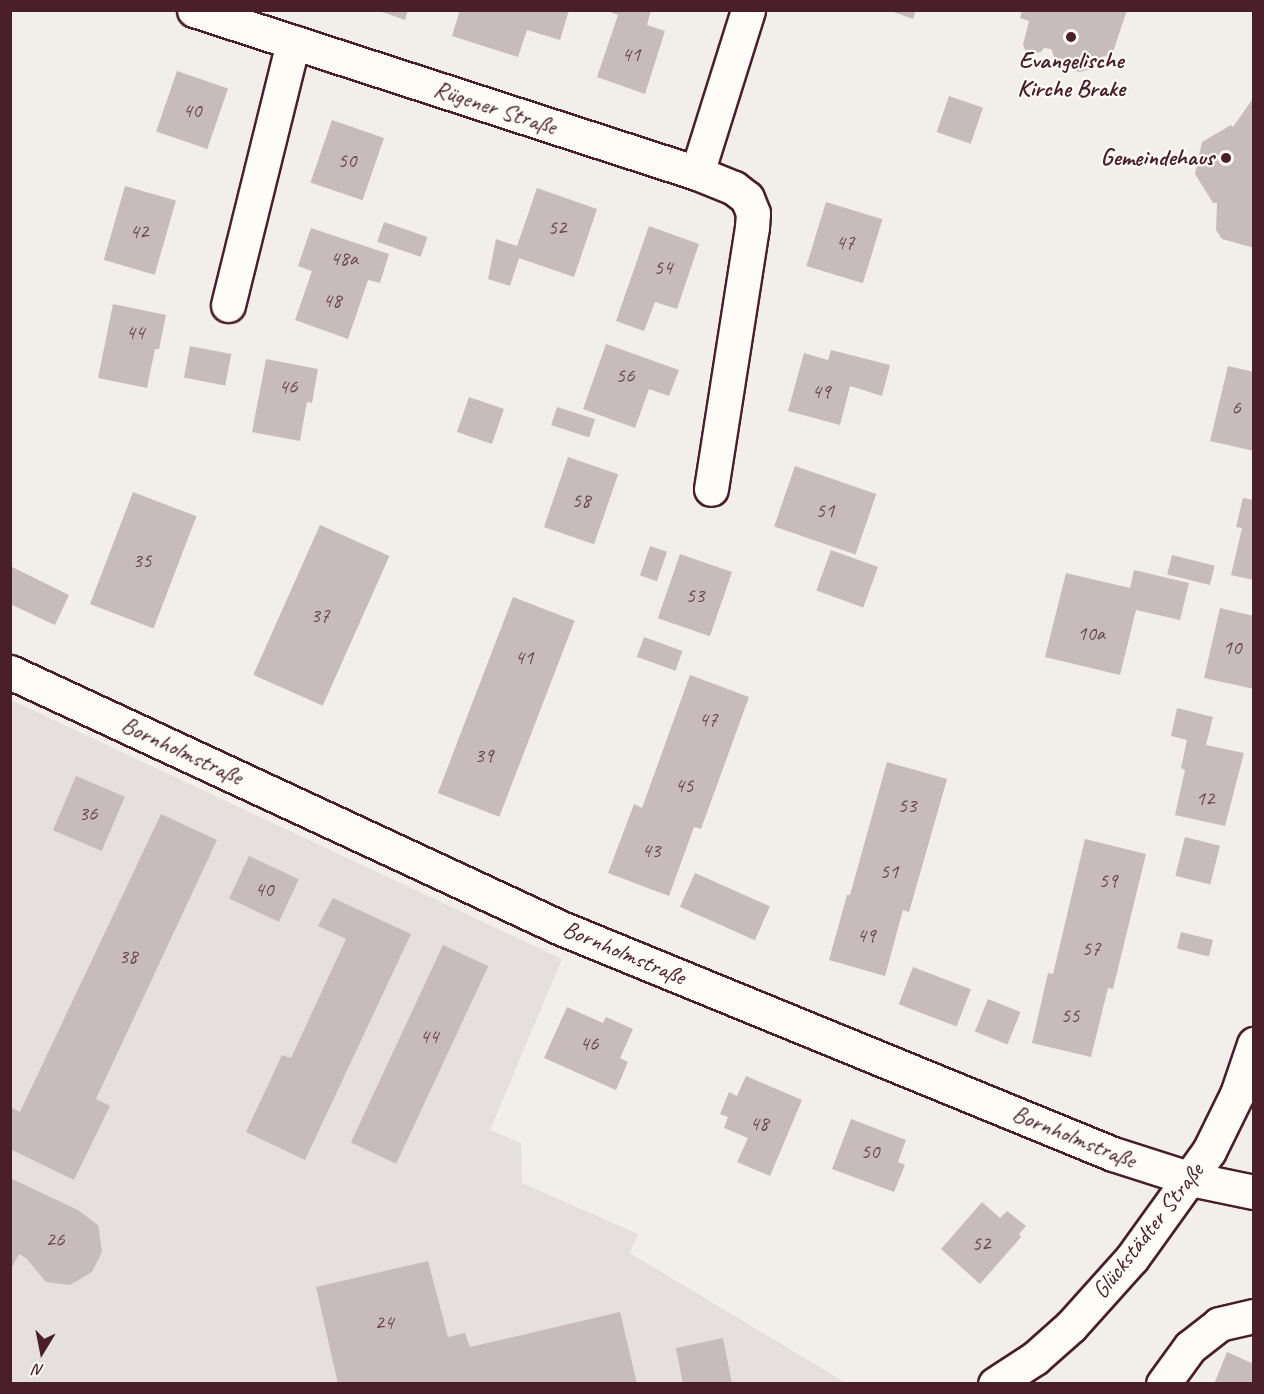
<!DOCTYPE html>
<meta charset="utf-8">
<style>
body{margin:0}
#map{position:relative;width:1264px;height:1394px;overflow:hidden;background:#f2efeb;font-family:Caveat,sans-serif}
div>[style]{position:absolute}
[style*='--x']{left:calc(var(--x)*1px);top:calc(var(--y)*1px);width:calc(var(--w)*1px);rotate:calc(var(--a)*1deg)}
.built>*{inset:0;background:#e5dfdd}
.building>*{inset:0;background:#c8bbbb;transform-origin:0 0}
.roads{filter:drop-shadow(2px 0 #4a1f2b) drop-shadow(-2px 0 #4a1f2b) drop-shadow(0 2px #4a1f2b) drop-shadow(0 -2px #4a1f2b)}
.minor>*{height:33px;margin:-16.5px;padding:0 16.5px;transform-origin:16.5px;border-radius:16.5px;background:#fdfcf7}
.dots>*{width:16px;height:16px;translate:-50% -50%;box-sizing:border-box;border:3px solid #fdfcf7;border-radius:50%}
span{translate:-50% -50%;white-space:nowrap;text-align:center;line-height:1.15;-webkit-text-stroke:4.5px #fdfcf7;paint-order:stroke}
.number-label{font-size:21px;color:#6a464f}
.number-label span{-webkit-text-stroke-width:0}
.poi-label{font-size:24px;color:#4a1f2b;font-weight:700}
.right{translate:-100% -50%;text-align:right}
.street-label{font-size:24px;color:#4a1f2b}
.frame{position:absolute;inset:0;border:12px solid #4a1f2b;pointer-events:none}
.north{position:absolute;left:12px;top:1322px;width:60px;height:60px;-webkit-text-stroke:4px #fdfcf7;paint-order:stroke;rotate:190deg;font-size:16px;font-weight:700;line-height:24px;text-align:center;color:#4a1f2b}
.north::after{content:'';display:block;margin:auto;width:21px;height:27px;background:#4a1f2b;clip-path:polygon(50% 0,100% 100%,50% 72%,0 100%)}
</style>
<div id="map">
<div class="built">
<i style="clip-path:polygon(11px 700px,562px 959px,490px 1130px,521px 1143px,522px 1183px,638px 1234px,630px 1253px,846px 1383px,11px 1384px)"></i>
</div>
<div class="building">
<i style="clip-path:polygon(377px 10px,408px 10px,405px 20px)"></i>
<i style="clip-path:polygon(460px 10px,569px 10px,560px 40px,527px 30px,518px 57px,452px 36px)"></i>
<i style="clip-path:polygon(605px 10px,651px 10px,647px 25px,665px 31px,645px 94px,597px 77px,618px 15px)"></i>
<i style="clip-path:polygon(888px 10px,916px 10px,913px 19px)"></i>
<i style="clip-path:polygon(1022px 10px,1127px 10px,1111px 58px,1104px 56px,1091px 69px,1080px 72px,1065px 69px,1057px 63px,1051px 49px,1044px 48px,1041px 52px,1031px 54px,1025px 50px,1023px 45px,1029px 21px,1020px 18px)"></i>
<i style="left:177px;top:71px;width:54px;height:64px;rotate:19deg"></i>
<i style="left:949px;top:96px;width:36px;height:38px;rotate:19deg"></i>
<i style="clip-path:polygon(1254px 97px,1254px 248px,1222px 239px,1216px 230px,1217px 203px,1213px 203px,1195px 174px,1202px 142px,1231px 125px,1233px 127px)"></i>
<i style="left:332px;top:120px;width:55px;height:66px;rotate:19deg"></i>
<i style="left:125px;top:186px;width:53px;height:77px;rotate:16deg"></i>
<i style="clip-path:polygon(537px 188px,597px 209px,574px 277px,519px 258px,510px 286px,488px 279px,496px 239px,517px 246px)"></i>
<i style="left:826px;top:202px;width:59px;height:67px;rotate:17deg"></i>
<i style="left:384px;top:222px;width:46px;height:21px;rotate:19deg"></i>
<i style="clip-path:polygon(649px 226px,699px 244px,677px 309px,655px 302px,644px 331px,616px 321px)"></i>
<i style="clip-path:polygon(311px 228px,389px 254px,380px 283px,368px 280px,348px 339px,295px 320px,312px 271px,298px 266px)"></i>
<i style="clip-path:polygon(113px 304px,166px 315px,159px 349px,155px 349px,147px 388px,98px 378px)"></i>
<i style="clip-path:polygon(606px 344px,679px 370px,669px 396px,649px 389px,635px 428px,583px 409px)"></i>
<i style="left:190px;top:346px;width:42px;height:32px;rotate:11deg"></i>
<i style="clip-path:polygon(831px 350px,890px 365px,882px 396px,850px 386px,840px 425px,788px 411px,804px 353px,828px 360px)"></i>
<i style="clip-path:polygon(266px 359px,318px 369px,312px 403px,307px 402px,300px 441px,252px 432px)"></i>
<i style="clip-path:polygon(1228px 366px,1254px 372px,1254px 451px,1210px 441px)"></i>
<i style="left:469px;top:397px;width:37px;height:37px;rotate:19deg"></i>
<i style="left:557px;top:407px;width:40px;height:19px;rotate:18deg"></i>
<i style="left:568px;top:457px;width:53px;height:74px;rotate:19deg"></i>
<i style="left:795px;top:466px;width:86px;height:64px;rotate:19deg"></i>
<i style="left:133px;top:492px;width:68px;height:120px;rotate:21deg"></i>
<i style="clip-path:polygon(1243px 498px,1254px 500px,1254px 580px,1231px 575px,1242px 528px,1236px 527px)"></i>
<i style="left:320px;top:525px;width:76px;height:164px;rotate:24deg"></i>
<i style="left:650px;top:546px;width:18px;height:31px;rotate:19deg"></i>
<i style="left:831px;top:550px;width:50px;height:43px;rotate:20deg"></i>
<i style="left:680px;top:554px;width:55px;height:68px;rotate:19deg"></i>
<i style="left:1172px;top:555px;width:44px;height:20px;rotate:14deg"></i>
<i style="clip-path:polygon(10px 566px,69px 595px,55px 625px,10px 604px)"></i>
<i style="clip-path:polygon(1134px 570px,1189px 583px,1180px 620px,1136px 610px,1120px 675px,1045px 657px,1066px 573px,1130px 588px)"></i>
<i style="left:513px;top:597px;width:66px;height:210px;rotate:21deg"></i>
<i style="clip-path:polygon(1220px 608px,1254px 616px,1254px 689px,1204px 678px)"></i>
<i style="left:644px;top:637px;width:41px;height:21px;rotate:20deg"></i>
<i style="clip-path:polygon(690px 675px,749px 697px,701px 829px,694px 827px,669px 896px,608px 873px,634px 804px,642px 808px)"></i>
<i style="clip-path:polygon(1177px 708px,1213px 717px,1206px 745px,1244px 753px,1225px 826px,1175px 815px,1185px 770px,1181px 768px,1187px 740px,1171px 736px)"></i>
<i style="clip-path:polygon(887px 762px,947px 779px,909px 912px,903px 910px,885px 976px,829px 960px,847px 895px,850px 895px)"></i>
<i style="left:76px;top:776px;width:53px;height:59px;rotate:23deg"></i>
<i style="clip-path:polygon(161px 814px,217px 840px,96px 1099px,110px 1106px,74px 1180px,10px 1149px,10px 1107px,20px 1112px)"></i>
<i style="left:1185px;top:837px;width:36px;height:40px;rotate:14deg"></i>
<i style="clip-path:polygon(1085px 839px,1146px 854px,1113px 989px,1108px 988px,1091px 1057px,1032px 1043px,1048px 973px,1053px 974px)"></i>
<i style="left:249px;top:856px;width:55px;height:47px;rotate:25deg"></i>
<i style="left:695px;top:873px;width:82px;height:37px;rotate:24deg"></i>
<i style="clip-path:polygon(333px 898px,411px 934px,305px 1160px,246px 1132px,282px 1055px,291px 1058px,346px 939px,318px 926px)"></i>
<i style="left:1181px;top:932px;width:33px;height:17px;rotate:14deg"></i>
<i style="left:443px;top:945px;width:50px;height:218px;rotate:25deg"></i>
<i style="left:913px;top:967px;width:62px;height:40px;rotate:21deg"></i>
<i style="left:988px;top:999px;width:35px;height:35px;rotate:22deg"></i>
<i style="clip-path:polygon(567px 1007px,603px 1023px,606px 1017px,633px 1029px,620px 1058px,628px 1062px,616px 1090px,544px 1058px)"></i>
<i style="clip-path:polygon(746px 1076px,802px 1100px,770px 1176px,737px 1162px,748px 1138px,724px 1128px,728px 1117px,720px 1114px,729px 1092px,737px 1096px)"></i>
<i style="clip-path:polygon(851px 1119px,906px 1140px,898px 1162px,905px 1165px,894px 1192px,832px 1169px)"></i>
<i style="clip-path:polygon(10px 1178px,78px 1210px,98px 1225px,102px 1252px,92px 1272px,70px 1285px,46px 1282px,26px 1258px,19px 1254px,10px 1271px)"></i>
<i style="clip-path:polygon(982px 1202px,1000px 1218px,1007px 1211px,1026px 1226px,1019px 1234px,1021px 1237px,980px 1284px,941px 1249px)"></i>
<i style="clip-path:polygon(428px 1261px,448px 1337px,465px 1333px,470px 1347px,620px 1312px,637px 1384px,338px 1384px,316px 1287px)"></i>
<i style="clip-path:polygon(723px 1338px,732px 1384px,683px 1384px,676px 1348px)"></i>
<i style="clip-path:polygon(1227px 1352px,1254px 1364px,1254px 1384px,1214px 1384px)"></i>
</div>
<div class="roads">
<div class="minor">
<i style="--x:194;--y:10;--w:529;--a:17.96"></i>
<i style="--x:697;--y:173;--w:40;--a:22"></i>
<i style="--x:734;--y:188;--w:16;--a:38"></i>
<i style="--x:747;--y:198;--w:16;--a:68"></i>
<i style="--x:753;--y:213;--w:14;--a:94"></i>
<i style="--x:752;--y:227;--w:265;--a:98.9"></i>
<i style="--x:697;--y:173;--w:171;--a:-72.6"></i>
<i style="--x:228;--y:305;--w:271;--a:-76.1"></i>
<i style="--x:10;--y:672;--w:608;--a:24.92"></i>
<i style="--x:561;--y:928;--w:596;--a:22.27"></i>
<i style="--x:1113;--y:1154;--w:82;--a:17.8"></i>
<i style="--x:1191;--y:1179;--w:64;--a:11.7"></i>
<i style="--x:995;--y:1384;--w:48;--a:-33"></i>
<i style="--x:1035;--y:1358;--w:48;--a:-41.6"></i>
<i style="--x:1071;--y:1326;--w:91;--a:-48.1"></i>
<i style="--x:1132;--y:1258;--w:132;--a:-54.3"></i>
<i style="--x:1209;--y:1151;--w:64;--a:-63.8"></i>
<i style="--x:1237;--y:1094;--w:53;--a:-71.2"></i>
<i style="--x:1163;--y:1384;--w:46;--a:-53.9"></i>
<i style="--x:1190;--y:1347;--w:37;--a:-38"></i>
<i style="--x:1219;--y:1324;--w:36;--a:-13"></i>
</div>
</div>
<div class="dots">
<i style="left:1071px;top:37px;background:#4a1f2b"></i>
<i style="left:1226px;top:158px;background:#4a1f2b"></i>
</div>
<div class="number-label">
<span style="left:631px;top:54px">41</span>
<span style="left:192px;top:110px">40</span>
<span style="left:347px;top:160px">50</span>
<span style="left:557px;top:227px">52</span>
<span style="left:139px;top:231px">42</span>
<span style="left:845px;top:242px">47</span>
<span style="left:344px;top:258px">48a</span>
<span style="left:663px;top:267px">54</span>
<span style="left:332px;top:300px">48</span>
<span style="left:135px;top:332px">44</span>
<span style="left:625px;top:375px">56</span>
<span style="left:288px;top:386px">46</span>
<span style="left:821px;top:391px">49</span>
<span style="left:1236px;top:407px">6</span>
<span style="left:581px;top:500px">58</span>
<span style="left:825px;top:510px">51</span>
<span style="left:142px;top:560px">35</span>
<span style="left:695px;top:595px">53</span>
<span style="left:320px;top:615px">37</span>
<span style="left:1091px;top:633px">10a</span>
<span style="left:1232px;top:647px">10</span>
<span style="left:524px;top:657px">41</span>
<span style="left:708px;top:719px">47</span>
<span style="left:484px;top:755px">39</span>
<span style="left:684px;top:785px">45</span>
<span style="left:1205px;top:798px">12</span>
<span style="left:907px;top:805px">53</span>
<span style="left:88px;top:813px">36</span>
<span style="left:651px;top:850px">43</span>
<span style="left:889px;top:871px">51</span>
<span style="left:1108px;top:880px">59</span>
<span style="left:264px;top:889px">40</span>
<span style="left:866px;top:935px">49</span>
<span style="left:1091px;top:948px">57</span>
<span style="left:128px;top:956px">38</span>
<span style="left:1070px;top:1015px">55</span>
<span style="left:429px;top:1036px">44</span>
<span style="left:589px;top:1043px">46</span>
<span style="left:759px;top:1123px">48</span>
<span style="left:870px;top:1151px">50</span>
<span style="left:55px;top:1239px">26</span>
<span style="left:981px;top:1243px">52</span>
<span style="left:384px;top:1322px">24</span>
</div>
<div class="poi-label">
<span style="left:1071px;top:75px">Evangelische<br>Kirche Brake</span>
<span class="right" style="left:1214px;top:158px">Gemeindehaus</span>
</div>
<div class="street-label">
<span style="left:495px;top:108px;rotate:18deg">Rügener Straße</span>
<span style="left:182px;top:751px;rotate:25deg">Bornholmstraße</span>
<span style="left:624px;top:953px;rotate:23deg">Bornholmstraße</span>
<span style="left:1074px;top:1137px;rotate:22deg">Bornholmstraße</span>
<span style="left:1148px;top:1231px;rotate:-52deg">Glückstädter Straße</span>
</div>
<div class="frame"></div>
<div class="north">N</div>
</div>
